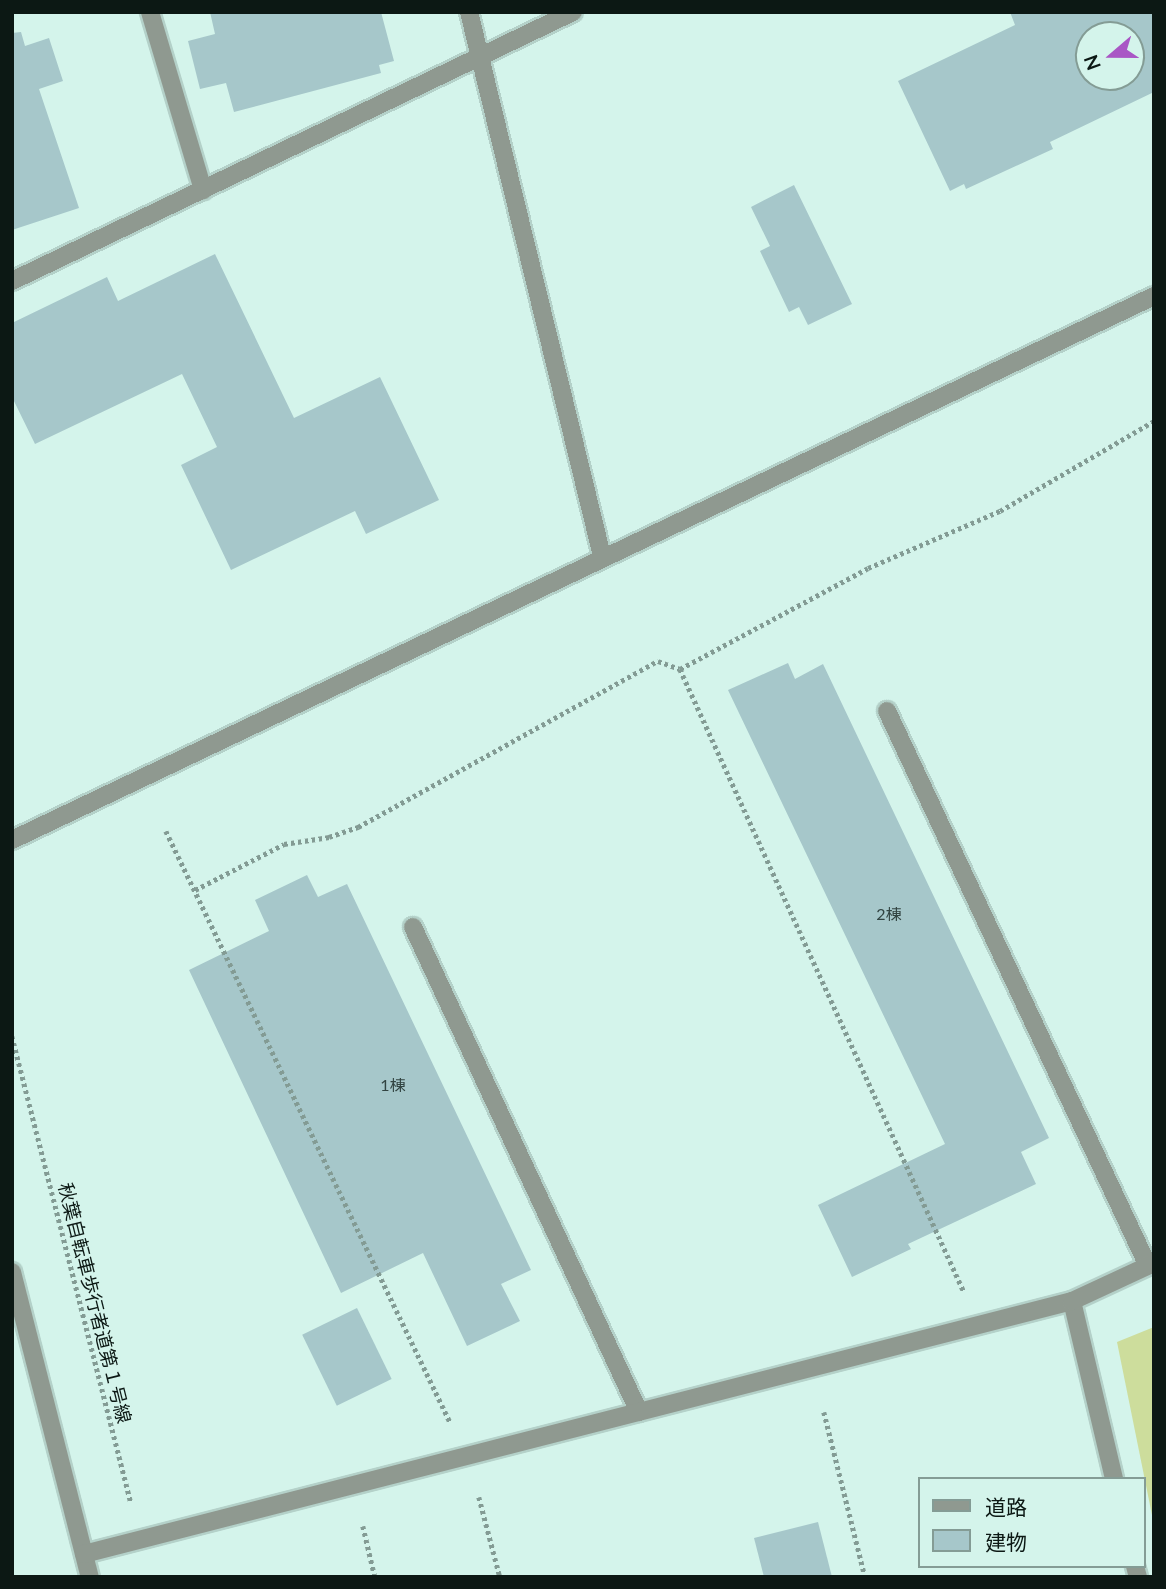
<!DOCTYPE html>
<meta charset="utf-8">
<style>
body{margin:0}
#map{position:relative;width:1166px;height:1589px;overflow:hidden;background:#d4f4eb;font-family:Lato,"Noto Sans JP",sans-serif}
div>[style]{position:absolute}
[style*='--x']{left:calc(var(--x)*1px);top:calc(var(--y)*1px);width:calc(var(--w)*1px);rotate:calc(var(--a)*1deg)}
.green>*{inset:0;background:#cddd9c}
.building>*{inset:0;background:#a6c7ca;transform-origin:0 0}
.path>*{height:4.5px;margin-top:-2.25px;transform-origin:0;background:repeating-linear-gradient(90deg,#839b94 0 3.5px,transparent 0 7px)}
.roads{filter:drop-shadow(2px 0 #b4d1c9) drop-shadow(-2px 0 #b4d1c9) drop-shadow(0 2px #b4d1c9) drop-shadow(0 -2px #b4d1c9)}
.service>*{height:18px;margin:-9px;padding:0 9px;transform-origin:9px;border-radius:9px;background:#8f9990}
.minor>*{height:18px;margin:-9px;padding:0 9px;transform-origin:9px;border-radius:9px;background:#8f9990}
.tertiary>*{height:18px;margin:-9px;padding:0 9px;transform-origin:9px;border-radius:9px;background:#8f9990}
span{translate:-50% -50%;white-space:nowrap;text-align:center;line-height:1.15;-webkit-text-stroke:5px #d4f4eb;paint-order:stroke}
.number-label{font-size:16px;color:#324442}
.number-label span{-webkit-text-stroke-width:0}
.street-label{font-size:19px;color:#0c1814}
.frame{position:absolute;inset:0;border:14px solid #0c1814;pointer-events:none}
.legend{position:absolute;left:918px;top:1477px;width:228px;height:91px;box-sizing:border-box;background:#d4f4eb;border:2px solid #849c95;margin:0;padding:9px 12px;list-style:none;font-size:21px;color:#0c1814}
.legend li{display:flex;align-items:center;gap:14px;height:35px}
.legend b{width:35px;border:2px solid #849c95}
.north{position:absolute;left:1075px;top:21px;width:70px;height:70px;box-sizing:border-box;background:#d4f4eb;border:2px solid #849c95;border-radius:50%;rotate:250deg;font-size:19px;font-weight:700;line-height:28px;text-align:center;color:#0c1814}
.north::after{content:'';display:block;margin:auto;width:24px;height:32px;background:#a956c5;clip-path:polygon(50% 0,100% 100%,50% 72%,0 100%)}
</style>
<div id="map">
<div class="green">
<i style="clip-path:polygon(1154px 1327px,1154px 1525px,1117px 1342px)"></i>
</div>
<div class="building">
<i style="clip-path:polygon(210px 12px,381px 12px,394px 61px,379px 65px,381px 73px,234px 112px,226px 83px,200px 89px,188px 41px,215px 34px)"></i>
<i style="clip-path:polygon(evenodd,1010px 12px,1154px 12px,1154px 92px,1050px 142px,1053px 149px,966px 189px,964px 184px,950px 191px,898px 81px,1015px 25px,1010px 12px,1089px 35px,1131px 35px,1131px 77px,1089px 77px,1089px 35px)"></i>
<i style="clip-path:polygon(21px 32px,25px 46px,49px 38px,63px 81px,39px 89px,79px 208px,12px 230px,12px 33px)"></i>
<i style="clip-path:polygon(794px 185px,852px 304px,808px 325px,799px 307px,789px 312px,760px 251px,770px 246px,751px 207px)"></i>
<i style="clip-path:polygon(215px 254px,294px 418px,380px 377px,439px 500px,366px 534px,355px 511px,231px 570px,181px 465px,217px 447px,182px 374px,35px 444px,12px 397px,12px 323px,107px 277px,118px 301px)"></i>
<i style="clip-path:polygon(788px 663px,795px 679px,823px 664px,1049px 1138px,1021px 1152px,1036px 1184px,908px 1244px,911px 1249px,852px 1277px,818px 1205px,945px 1144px,728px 690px)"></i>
<i style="clip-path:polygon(307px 875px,318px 897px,347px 884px,531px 1270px,501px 1284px,520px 1321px,467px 1346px,423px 1253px,341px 1293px,189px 970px,269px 931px,255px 900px)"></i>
<i style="left:357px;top:1308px;width:79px;height:61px;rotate:64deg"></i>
<i style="clip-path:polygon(818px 1522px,832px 1577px,764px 1577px,754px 1538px)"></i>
</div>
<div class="path">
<i style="--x:680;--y:669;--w:685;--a:65.49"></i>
<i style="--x:166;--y:831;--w:656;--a:64.33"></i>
<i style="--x:195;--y:890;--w:100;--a:-27.3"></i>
<i style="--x:284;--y:844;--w:46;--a:-8.8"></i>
<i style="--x:329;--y:837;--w:31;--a:-19"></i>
<i style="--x:358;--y:827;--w:343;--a:-29"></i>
<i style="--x:658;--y:661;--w:23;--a:20"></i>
<i style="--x:680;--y:669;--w:213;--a:-28.2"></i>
<i style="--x:868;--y:568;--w:144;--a:-23.4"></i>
<i style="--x:1000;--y:511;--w:178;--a:-30.3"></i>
<i style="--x:12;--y:1036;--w:482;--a:75.7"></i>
<i style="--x:824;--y:1412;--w:170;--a:76"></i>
<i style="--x:479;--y:1497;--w:83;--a:75.3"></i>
<i style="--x:363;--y:1526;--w:52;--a:76.8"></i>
</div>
<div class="roads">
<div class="service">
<i style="--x:887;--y:711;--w:613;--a:64.81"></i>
<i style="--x:413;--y:927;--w:535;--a:65.02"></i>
</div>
<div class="minor">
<i style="--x:150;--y:12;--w:186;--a:73.4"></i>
<i style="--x:469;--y:12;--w:560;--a:76.26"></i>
<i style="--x:12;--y:281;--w:622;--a:-25.62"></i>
<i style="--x:12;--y:1272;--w:315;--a:75.7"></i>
<i style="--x:1072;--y:1301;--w:183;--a:76.7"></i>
<i style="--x:84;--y:1554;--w:1020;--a:-14.36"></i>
<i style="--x:1072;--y:1301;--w:90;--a:-24.9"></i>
<i style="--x:1135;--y:1566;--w:11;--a:75"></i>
</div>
<div class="tertiary">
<i style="--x:12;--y:840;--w:1265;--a:-25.47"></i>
</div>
</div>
<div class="number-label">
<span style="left:889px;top:914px">2棟</span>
<span style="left:393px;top:1085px">1棟</span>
</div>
<div class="street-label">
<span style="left:95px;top:1303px;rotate:76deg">秋葉自転車歩行者道第１号線</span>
</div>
<div class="frame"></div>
<ul class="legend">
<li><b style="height:9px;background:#8f9990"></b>道路</li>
<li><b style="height:19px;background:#a6c7ca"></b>建物</li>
</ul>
<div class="north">N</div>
</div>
